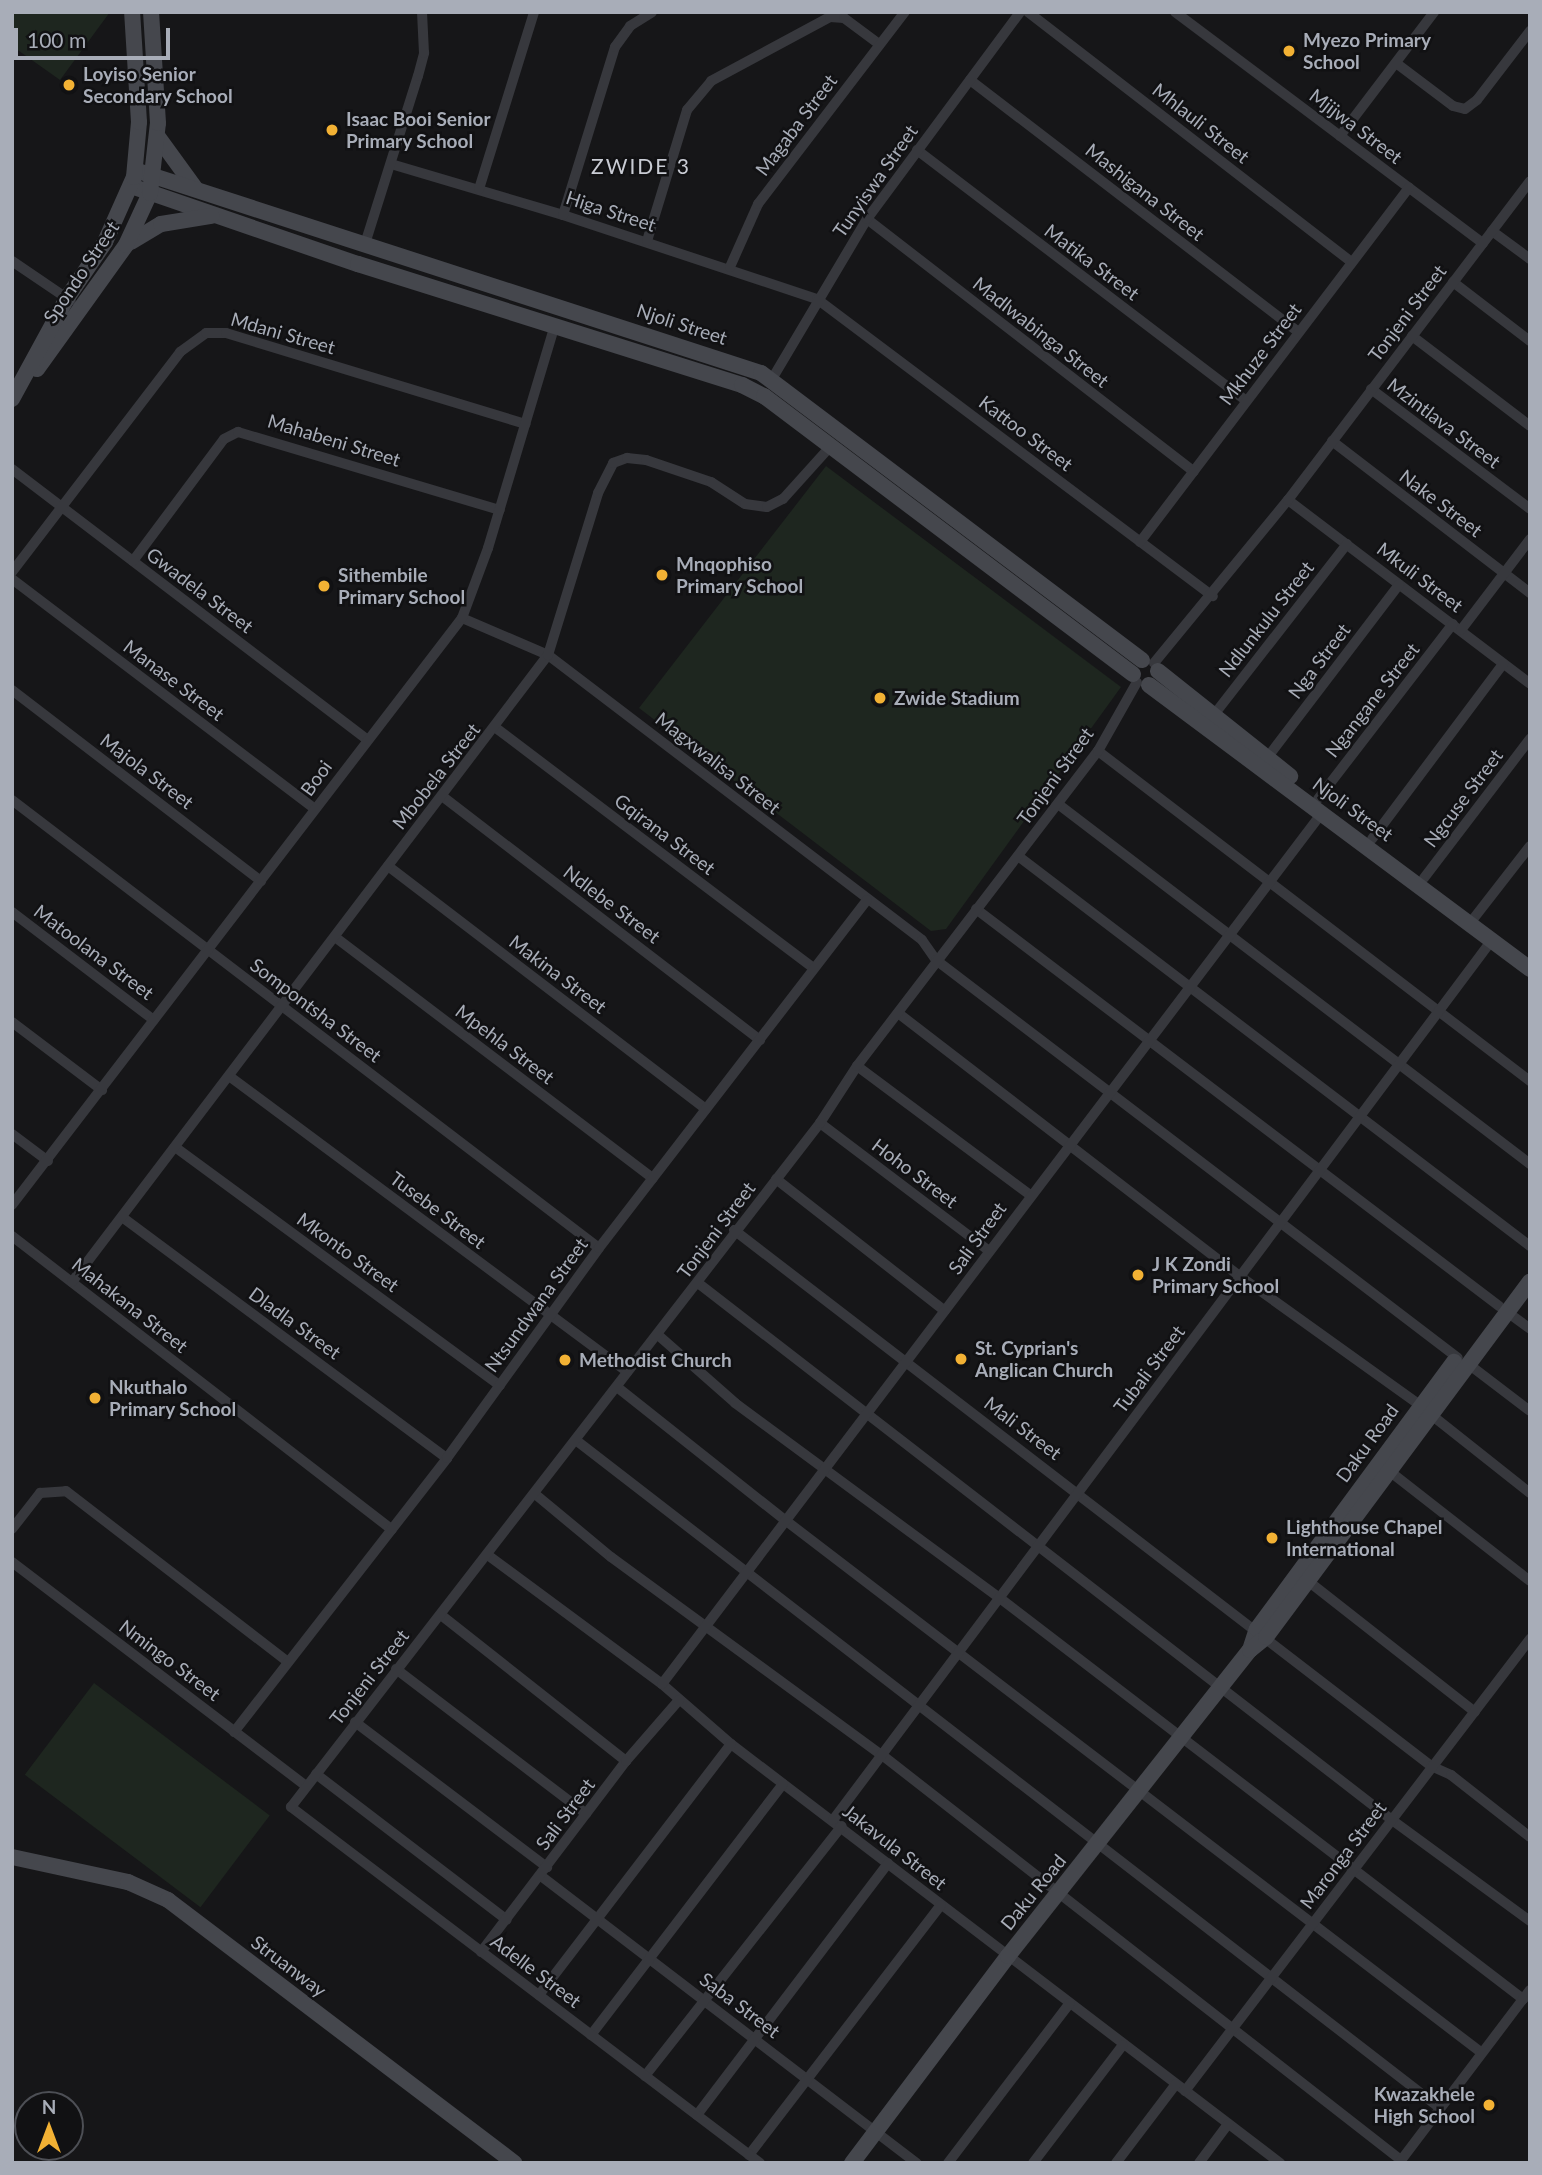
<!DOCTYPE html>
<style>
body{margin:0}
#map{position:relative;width:1542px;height:2175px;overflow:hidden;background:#161618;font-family:Lato,sans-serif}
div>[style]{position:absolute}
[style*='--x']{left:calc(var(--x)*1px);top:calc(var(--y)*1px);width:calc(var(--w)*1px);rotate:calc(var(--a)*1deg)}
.green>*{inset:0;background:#1e261f;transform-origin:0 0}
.street>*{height:10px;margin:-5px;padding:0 5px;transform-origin:5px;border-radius:5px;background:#37383d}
.secondary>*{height:16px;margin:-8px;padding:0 8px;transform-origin:8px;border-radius:8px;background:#45474d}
.dots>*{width:19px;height:19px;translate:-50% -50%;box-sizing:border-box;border:4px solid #111113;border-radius:50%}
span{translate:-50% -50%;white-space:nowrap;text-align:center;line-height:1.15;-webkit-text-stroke:5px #111113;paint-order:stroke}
.poi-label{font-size:19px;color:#a8adb8;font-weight:700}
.left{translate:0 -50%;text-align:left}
.right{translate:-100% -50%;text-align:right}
.street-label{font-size:19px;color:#a8adb8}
.neighbourhood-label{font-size:21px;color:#c9ccd4;letter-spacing:2px}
.frame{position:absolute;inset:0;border:14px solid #a8adb8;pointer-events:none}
.north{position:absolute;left:14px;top:2091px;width:70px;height:70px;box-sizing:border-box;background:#111113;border:2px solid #4d4f55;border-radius:50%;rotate:0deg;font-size:19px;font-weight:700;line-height:28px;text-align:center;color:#a8adb8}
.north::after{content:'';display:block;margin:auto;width:24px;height:32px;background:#f2b134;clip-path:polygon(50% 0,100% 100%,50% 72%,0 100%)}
.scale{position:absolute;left:14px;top:28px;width:156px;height:32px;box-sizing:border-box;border:4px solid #a8adb8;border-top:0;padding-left:9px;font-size:21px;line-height:24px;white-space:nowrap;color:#a8adb8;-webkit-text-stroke:5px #111113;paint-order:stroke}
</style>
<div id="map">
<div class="green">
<i style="clip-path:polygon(12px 12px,110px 12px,60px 80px,12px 46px)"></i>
<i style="clip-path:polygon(826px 466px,1121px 687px,946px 929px,931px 931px,639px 708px)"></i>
<i style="left:94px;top:1683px;width:220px;height:115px;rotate:37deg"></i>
</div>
<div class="street">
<i style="--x:1028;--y:12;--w:409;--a:37.7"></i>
<i style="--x:1175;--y:12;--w:385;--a:36.9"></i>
<i style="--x:1396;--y:63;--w:71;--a:37"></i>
<i style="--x:1453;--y:106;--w:12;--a:14"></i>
<i style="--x:1465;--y:109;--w:15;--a:-37"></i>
<i style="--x:1477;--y:100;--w:87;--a:-52.5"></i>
<i style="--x:970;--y:80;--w:414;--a:37.5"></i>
<i style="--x:1340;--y:136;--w:156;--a:-52.8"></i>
<i style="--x:917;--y:150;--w:414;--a:37.3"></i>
<i style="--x:391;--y:164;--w:179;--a:16.5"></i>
<i style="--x:563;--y:215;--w:268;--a:18.3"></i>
<i style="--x:817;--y:299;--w:495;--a:36.9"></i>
<i style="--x:479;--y:189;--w:185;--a:-72.7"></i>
<i style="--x:563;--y:215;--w:176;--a:-72.8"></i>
<i style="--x:615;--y:47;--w:26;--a:-54"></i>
<i style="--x:630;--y:26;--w:26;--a:-32"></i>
<i style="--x:867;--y:219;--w:413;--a:37.7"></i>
<i style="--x:1492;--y:231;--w:47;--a:36.4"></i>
<i style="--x:647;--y:241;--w:137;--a:-73"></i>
<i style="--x:687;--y:110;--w:38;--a:-50"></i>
<i style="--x:711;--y:81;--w:135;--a:-28.3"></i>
<i style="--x:830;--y:17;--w:14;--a:4"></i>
<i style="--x:844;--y:18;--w:44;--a:36.6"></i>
<i style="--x:364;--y:247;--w:179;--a:-72.5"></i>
<i style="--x:418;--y:76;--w:24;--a:-75"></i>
<i style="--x:424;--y:53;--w:41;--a:-92.8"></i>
<i style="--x:12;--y:261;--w:71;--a:34.1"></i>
<i style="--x:730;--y:267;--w:69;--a:-66"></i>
<i style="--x:758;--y:204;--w:242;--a:-52.6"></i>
<i style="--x:1453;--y:282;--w:97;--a:37.5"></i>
<i style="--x:1412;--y:336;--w:148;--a:37.3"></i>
<i style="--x:772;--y:379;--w:186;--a:-59.3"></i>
<i style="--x:867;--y:219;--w:257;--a:-53.5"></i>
<i style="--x:1371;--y:389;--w:199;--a:37"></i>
<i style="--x:1332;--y:441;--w:250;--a:37.5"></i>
<i style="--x:12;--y:469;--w:446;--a:37.3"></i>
<i style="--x:1288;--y:500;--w:304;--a:37.2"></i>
<i style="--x:1140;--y:542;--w:445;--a:-52.8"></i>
<i style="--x:133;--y:561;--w:152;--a:-53.3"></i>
<i style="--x:224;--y:439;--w:16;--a:-27"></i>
<i style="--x:238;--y:432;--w:273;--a:16.6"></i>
<i style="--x:12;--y:572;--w:277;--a:-52.6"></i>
<i style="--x:180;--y:352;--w:32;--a:-36"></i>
<i style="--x:206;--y:333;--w:20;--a:0"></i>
<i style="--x:226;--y:333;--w:313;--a:16.9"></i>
<i style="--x:12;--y:579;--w:380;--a:37.2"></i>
<i style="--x:462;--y:618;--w:94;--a:23.3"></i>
<i style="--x:548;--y:655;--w:470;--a:37.3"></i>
<i style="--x:922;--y:940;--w:24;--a:55"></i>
<i style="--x:936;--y:960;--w:656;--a:37.32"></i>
<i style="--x:1461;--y:630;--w:114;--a:-52.8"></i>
<i style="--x:1154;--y:663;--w:211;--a:-50.6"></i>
<i style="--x:1288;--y:500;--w:400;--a:-52.8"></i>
<i style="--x:12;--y:690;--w:314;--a:37.5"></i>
<i style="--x:1213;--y:716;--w:218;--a:-52.1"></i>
<i style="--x:496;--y:728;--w:398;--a:37.1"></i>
<i style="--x:1098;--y:751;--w:544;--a:37.38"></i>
<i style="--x:1267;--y:758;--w:218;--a:-52.7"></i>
<i style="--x:442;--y:796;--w:401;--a:37.5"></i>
<i style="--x:1318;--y:799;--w:221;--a:-52.4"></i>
<i style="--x:12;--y:800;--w:738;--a:37.35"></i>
<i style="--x:1058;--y:804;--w:594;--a:37.33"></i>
<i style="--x:1372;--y:839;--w:219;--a:-53.2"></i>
<i style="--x:1018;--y:856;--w:644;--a:37.3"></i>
<i style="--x:388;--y:866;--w:400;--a:37.4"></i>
<i style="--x:1424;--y:878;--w:175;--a:-52.7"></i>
<i style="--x:976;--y:909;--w:657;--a:37.2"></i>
<i style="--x:12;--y:912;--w:178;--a:37.3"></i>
<i style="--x:1474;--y:918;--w:91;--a:-52.1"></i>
<i style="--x:335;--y:937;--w:399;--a:37.2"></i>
<i style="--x:898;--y:1013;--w:433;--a:37.6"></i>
<i style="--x:1241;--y:1277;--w:220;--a:35.6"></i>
<i style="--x:12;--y:1022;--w:113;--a:37.1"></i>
<i style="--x:857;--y:1066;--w:216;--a:36.7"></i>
<i style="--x:229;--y:1076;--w:496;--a:36.6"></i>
<i style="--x:820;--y:1123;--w:212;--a:37.1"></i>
<i style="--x:12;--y:1134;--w:45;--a:36.9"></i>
<i style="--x:175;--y:1147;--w:403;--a:36.3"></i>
<i style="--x:776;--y:1179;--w:214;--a:38"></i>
<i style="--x:12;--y:1205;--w:740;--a:-52.53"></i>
<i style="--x:462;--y:618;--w:75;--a:-69.6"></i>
<i style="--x:488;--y:548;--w:233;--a:-73.3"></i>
<i style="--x:122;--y:1217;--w:405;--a:36.6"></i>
<i style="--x:734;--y:1230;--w:879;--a:37.56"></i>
<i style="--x:1431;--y:1766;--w:22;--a:24"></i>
<i style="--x:1451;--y:1775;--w:100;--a:38.1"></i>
<i style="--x:12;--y:1236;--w:480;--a:37.7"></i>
<i style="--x:72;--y:1282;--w:787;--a:-52.8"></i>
<i style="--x:548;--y:655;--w:170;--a:-72.8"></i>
<i style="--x:598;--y:493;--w:34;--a:-63"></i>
<i style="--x:613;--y:463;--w:15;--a:-20"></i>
<i style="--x:627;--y:458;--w:19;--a:6"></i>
<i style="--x:646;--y:460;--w:69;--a:18.7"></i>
<i style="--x:711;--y:482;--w:40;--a:32.9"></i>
<i style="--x:745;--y:504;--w:22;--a:8"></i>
<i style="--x:767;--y:507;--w:18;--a:-27"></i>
<i style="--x:783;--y:499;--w:69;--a:-48"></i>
<i style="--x:698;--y:1283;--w:877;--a:37.73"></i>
<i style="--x:1392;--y:1820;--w:171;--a:36.2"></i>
<i style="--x:1507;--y:1312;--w:29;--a:36"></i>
<i style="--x:658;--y:1335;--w:103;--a:41.4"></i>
<i style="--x:735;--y:1403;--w:330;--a:36.4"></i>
<i style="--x:1001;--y:1599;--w:658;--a:37.46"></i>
<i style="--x:1467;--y:1363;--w:79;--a:37.3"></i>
<i style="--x:617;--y:1387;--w:214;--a:38.4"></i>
<i style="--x:785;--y:1520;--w:877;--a:37.41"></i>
<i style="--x:1429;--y:1413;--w:129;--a:38.4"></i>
<i style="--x:577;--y:1441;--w:1091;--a:37.7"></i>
<i style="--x:1388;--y:1470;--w:180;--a:38"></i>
<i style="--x:535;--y:1494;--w:99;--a:39.7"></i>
<i style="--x:611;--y:1557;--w:336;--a:36.2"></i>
<i style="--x:882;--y:1755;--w:658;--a:37.97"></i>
<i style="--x:12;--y:1529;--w:46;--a:-52.1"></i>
<i style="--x:40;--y:1493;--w:26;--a:-4"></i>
<i style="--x:66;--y:1491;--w:280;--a:37.6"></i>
<i style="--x:489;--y:1556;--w:215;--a:36.5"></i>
<i style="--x:662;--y:1684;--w:91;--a:41"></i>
<i style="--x:731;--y:1744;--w:691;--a:37.35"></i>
<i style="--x:12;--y:1562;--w:370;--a:37.3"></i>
<i style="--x:1308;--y:1581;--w:212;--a:38.1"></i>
<i style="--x:441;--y:1615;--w:236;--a:38.3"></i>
<i style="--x:396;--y:1669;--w:239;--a:37.3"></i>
<i style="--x:662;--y:1684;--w:1093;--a:-52.85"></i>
<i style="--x:355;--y:1722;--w:241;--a:37.1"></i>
<i style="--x:234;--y:1732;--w:347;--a:-52.1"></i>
<i style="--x:447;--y:1458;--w:259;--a:-54.1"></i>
<i style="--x:599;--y:1248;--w:439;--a:-52.4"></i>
<i style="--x:316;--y:1774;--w:240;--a:37.4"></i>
<i style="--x:833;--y:1820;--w:1099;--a:-53.17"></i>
<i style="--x:541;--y:1876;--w:473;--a:37.4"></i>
<i style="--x:481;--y:1952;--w:240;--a:-52.8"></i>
<i style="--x:626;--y:1761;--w:81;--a:-49"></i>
<i style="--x:539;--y:1995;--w:316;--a:-52.6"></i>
<i style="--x:591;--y:2035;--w:316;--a:-52.6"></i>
<i style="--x:645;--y:2076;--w:318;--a:-51.8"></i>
<i style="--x:1185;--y:2091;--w:569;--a:-52.65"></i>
<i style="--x:697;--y:2115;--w:316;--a:-52.8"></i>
<i style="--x:749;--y:2155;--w:315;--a:-52.5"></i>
<i style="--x:760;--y:2163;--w:589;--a:-142.8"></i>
<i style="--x:291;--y:1807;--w:865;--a:-52.28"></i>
<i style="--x:820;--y:1123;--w:68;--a:-57"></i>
<i style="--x:857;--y:1066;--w:397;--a:-52.6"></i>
<i style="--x:1098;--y:751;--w:79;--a:-60.5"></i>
<i style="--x:948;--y:2163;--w:201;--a:-52.7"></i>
<i style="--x:1033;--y:2163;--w:148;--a:-52.7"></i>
<i style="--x:1116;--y:2163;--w:99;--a:-52.8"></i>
<i style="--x:1199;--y:2163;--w:49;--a:-53.4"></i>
<i style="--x:1399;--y:2163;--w:217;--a:-52.9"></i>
</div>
<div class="secondary">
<i style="--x:158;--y:137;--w:63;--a:54"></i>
<i style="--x:135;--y:170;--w:658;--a:17.97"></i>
<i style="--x:761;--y:373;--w:477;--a:37"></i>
<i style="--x:131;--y:186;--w:240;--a:19"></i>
<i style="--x:358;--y:264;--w:403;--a:17.5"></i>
<i style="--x:742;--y:385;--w:25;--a:27"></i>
<i style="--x:764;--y:396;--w:462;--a:37"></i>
<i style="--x:131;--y:242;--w:35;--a:-31"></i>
<i style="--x:161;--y:224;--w:51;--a:-9.1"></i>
<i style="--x:37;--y:369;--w:153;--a:-54.3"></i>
<i style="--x:126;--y:245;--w:57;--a:-65.2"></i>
<i style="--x:150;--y:193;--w:70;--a:-83.5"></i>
<i style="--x:158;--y:123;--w:111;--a:-93.6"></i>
<i style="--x:12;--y:399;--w:115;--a:-61.4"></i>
<i style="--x:67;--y:298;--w:68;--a:-55.8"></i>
<i style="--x:105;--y:242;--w:71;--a:-66"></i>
<i style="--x:134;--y:177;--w:55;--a:-84.8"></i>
<i style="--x:139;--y:122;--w:110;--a:-93.6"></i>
<i style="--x:1158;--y:671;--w:169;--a:38.5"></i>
<i style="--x:1149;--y:685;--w:475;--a:36.7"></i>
<i style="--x:1250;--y:1650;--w:22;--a:-72"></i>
<i style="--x:1257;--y:1629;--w:332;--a:-53.6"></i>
<i style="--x:12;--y:1857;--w:119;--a:12.2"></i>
<i style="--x:128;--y:1882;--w:44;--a:24.2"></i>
<i style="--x:168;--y:1900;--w:435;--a:37.2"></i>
<i style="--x:852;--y:2163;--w:259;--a:-53"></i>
<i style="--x:1008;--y:1956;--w:390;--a:-51.7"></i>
<i style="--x:1250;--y:1650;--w:21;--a:-39"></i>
<i style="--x:1266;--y:1637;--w:443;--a:-53.4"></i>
</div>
<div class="dots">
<i style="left:1289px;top:51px;background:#f2b134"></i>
<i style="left:69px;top:85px;background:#f2b134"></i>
<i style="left:332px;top:130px;background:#f2b134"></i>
<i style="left:662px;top:575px;background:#f2b134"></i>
<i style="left:324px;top:586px;background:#f2b134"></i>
<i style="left:880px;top:698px;background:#f2b134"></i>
<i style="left:1138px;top:1275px;background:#f2b134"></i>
<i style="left:961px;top:1359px;background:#f2b134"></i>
<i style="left:565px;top:1360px;background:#f2b134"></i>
<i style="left:95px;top:1398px;background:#f2b134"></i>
<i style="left:1272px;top:1538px;background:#f2b134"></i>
<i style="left:1489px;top:2105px;background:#f2b134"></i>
</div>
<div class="poi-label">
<span class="left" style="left:1303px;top:51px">Myezo Primary<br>School</span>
<span class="left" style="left:83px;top:85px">Loyiso Senior<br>Secondary School</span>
<span class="left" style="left:346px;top:130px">Isaac Booi Senior<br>Primary School</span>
<span class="left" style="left:676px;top:575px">Mnqophiso<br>Primary School</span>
<span class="left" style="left:338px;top:586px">Sithembile<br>Primary School</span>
<span class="left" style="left:894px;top:698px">Zwide Stadium</span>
<span class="left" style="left:1152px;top:1275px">J K Zondi<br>Primary School</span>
<span class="left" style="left:975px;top:1359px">St. Cyprian's<br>Anglican Church</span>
<span class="left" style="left:579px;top:1360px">Methodist Church</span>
<span class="left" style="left:109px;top:1398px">Nkuthalo<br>Primary School</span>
<span class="left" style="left:1286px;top:1538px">Lighthouse Chapel<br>International</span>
<span class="right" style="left:1475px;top:2105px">Kwazakhele<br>High School</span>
</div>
<div class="street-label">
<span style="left:1201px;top:123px;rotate:38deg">Mhlauli Street</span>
<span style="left:796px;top:125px;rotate:-53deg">Magaba Street</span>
<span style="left:1356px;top:126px;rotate:37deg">Mjijwa Street</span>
<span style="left:875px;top:181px;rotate:-55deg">Tunyiswa Street</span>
<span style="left:1145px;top:192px;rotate:38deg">Mashigana Street</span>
<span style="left:611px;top:211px;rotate:18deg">Higa Street</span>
<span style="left:1092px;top:262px;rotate:37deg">Matika Street</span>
<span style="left:81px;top:272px;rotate:-56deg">Spondo Street</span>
<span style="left:1407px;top:313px;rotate:-53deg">Tonjeni Street</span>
<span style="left:682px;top:324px;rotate:18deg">Njoli Street</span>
<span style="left:1041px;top:332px;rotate:38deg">Madlwabinga Street</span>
<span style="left:283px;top:333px;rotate:16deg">Mdani Street</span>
<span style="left:1260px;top:354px;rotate:-53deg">Mkhuze Street</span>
<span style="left:1444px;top:423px;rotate:37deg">Mzintlava Street</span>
<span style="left:1026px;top:433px;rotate:37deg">Kattoo Street</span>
<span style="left:334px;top:440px;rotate:17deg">Mahabeni Street</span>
<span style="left:1441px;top:503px;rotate:37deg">Nake Street</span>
<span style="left:1420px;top:577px;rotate:37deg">Mkuli Street</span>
<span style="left:200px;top:590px;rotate:37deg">Gwadela Street</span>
<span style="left:1266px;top:619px;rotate:-52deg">Ndlunkulu Street</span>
<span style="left:1319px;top:661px;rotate:-53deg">Nga Street</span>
<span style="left:174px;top:680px;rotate:37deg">Manase Street</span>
<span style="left:1372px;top:700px;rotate:-52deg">Ngangane Street</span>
<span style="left:718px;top:763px;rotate:38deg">Magxwalisa Street</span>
<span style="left:147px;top:771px;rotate:37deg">Majola Street</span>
<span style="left:436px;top:776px;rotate:-52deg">Mbobela Street</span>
<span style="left:1055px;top:776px;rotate:-54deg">Tonjeni Street</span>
<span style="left:316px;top:778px;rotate:-54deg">Booi</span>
<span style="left:1463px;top:798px;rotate:-53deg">Ngcuse Street</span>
<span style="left:1353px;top:809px;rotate:36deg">Njoli Street</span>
<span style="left:665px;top:834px;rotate:37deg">Gqirana Street</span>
<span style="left:612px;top:904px;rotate:37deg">Ndlebe Street</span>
<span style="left:94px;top:952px;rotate:37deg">Matoolana Street</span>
<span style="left:558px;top:974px;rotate:37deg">Makina Street</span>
<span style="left:316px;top:1010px;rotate:37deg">Sompontsha Street</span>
<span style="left:505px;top:1044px;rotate:37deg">Mpehla Street</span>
<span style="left:915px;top:1173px;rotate:37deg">Hoho Street</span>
<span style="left:438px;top:1210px;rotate:37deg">Tusebe Street</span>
<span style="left:716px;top:1230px;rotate:-53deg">Tonjeni Street</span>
<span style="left:977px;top:1238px;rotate:-54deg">Sali Street</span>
<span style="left:348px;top:1252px;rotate:36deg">Mkonto Street</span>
<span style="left:130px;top:1305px;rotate:38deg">Mahakana Street</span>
<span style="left:536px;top:1305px;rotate:-54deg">Ntsundwana Street</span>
<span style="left:295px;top:1323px;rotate:36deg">Dladla Street</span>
<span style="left:1149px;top:1369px;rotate:-53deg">Tubali Street</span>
<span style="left:1023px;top:1428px;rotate:37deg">Mali Street</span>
<span style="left:1367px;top:1443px;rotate:-54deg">Daku Road</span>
<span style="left:170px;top:1660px;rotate:37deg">Nmingo Street</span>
<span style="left:369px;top:1677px;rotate:-52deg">Tonjeni Street</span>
<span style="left:565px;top:1814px;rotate:-53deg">Sali Street</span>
<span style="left:895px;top:1847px;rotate:38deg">Jakavula Street</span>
<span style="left:1343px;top:1855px;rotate:-53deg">Maronga Street</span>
<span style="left:1033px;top:1892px;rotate:-51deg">Daku Road</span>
<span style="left:289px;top:1966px;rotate:37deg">Struanway</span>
<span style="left:536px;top:1971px;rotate:37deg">Adelle Street</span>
<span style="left:740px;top:2005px;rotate:37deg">Saba Street</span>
</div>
<div class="neighbourhood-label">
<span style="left:641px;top:166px">ZWIDE 3</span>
</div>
<div class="frame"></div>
<div class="north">N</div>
<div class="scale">100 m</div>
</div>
